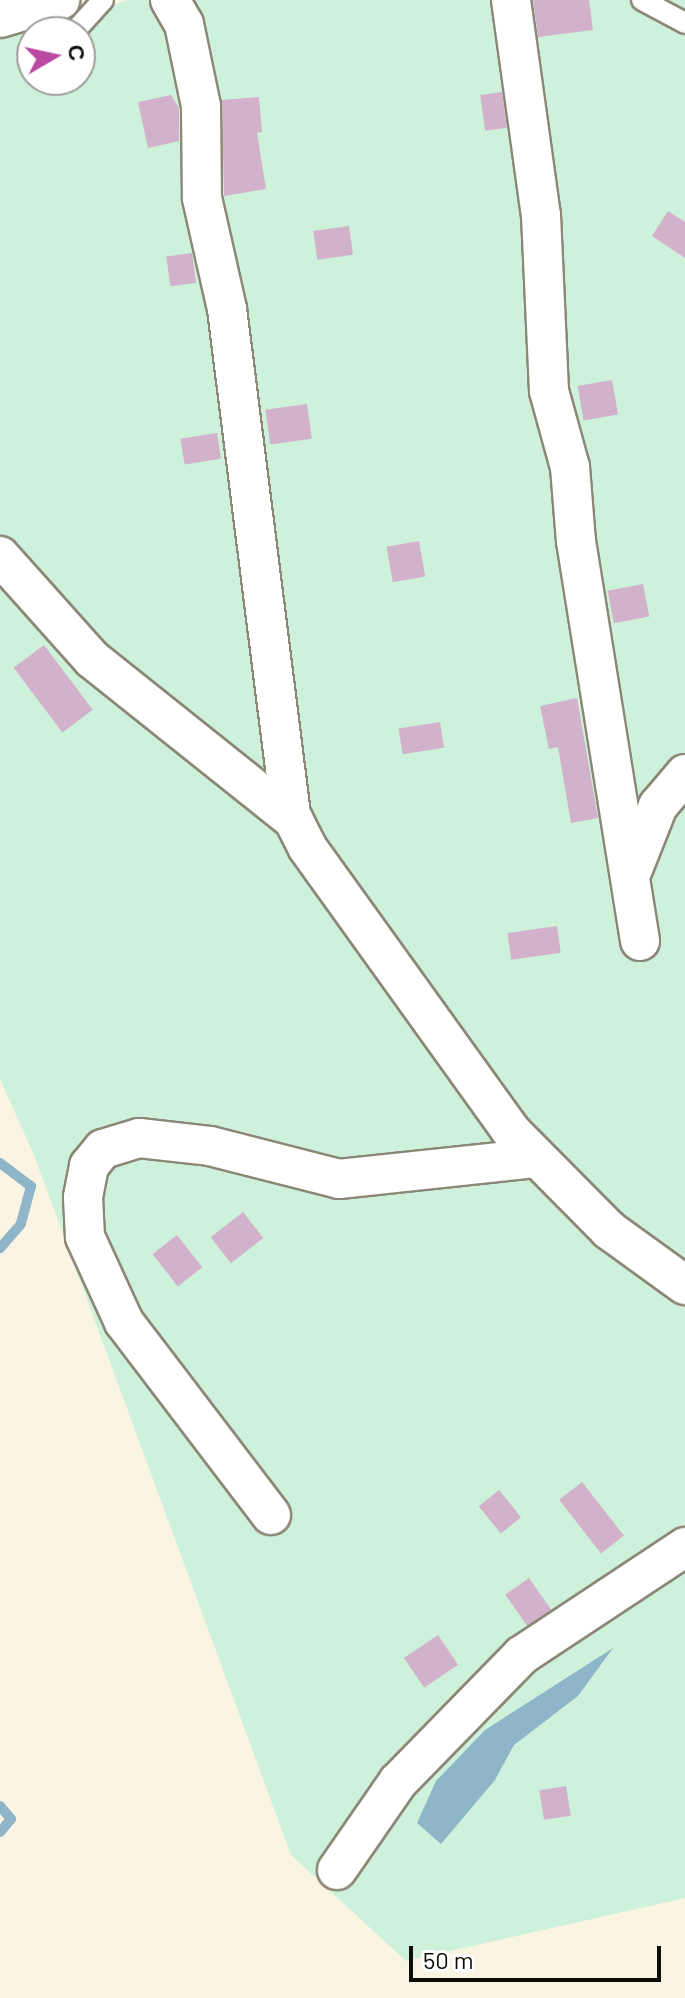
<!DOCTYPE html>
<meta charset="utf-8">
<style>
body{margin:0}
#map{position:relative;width:685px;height:1998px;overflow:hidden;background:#faf4e2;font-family:Barlow,sans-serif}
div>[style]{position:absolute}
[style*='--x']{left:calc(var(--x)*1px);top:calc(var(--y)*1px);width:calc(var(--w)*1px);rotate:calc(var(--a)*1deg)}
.green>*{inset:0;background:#cef1dc}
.water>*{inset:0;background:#8fb5c8}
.stream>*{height:10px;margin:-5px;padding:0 5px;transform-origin:5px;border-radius:5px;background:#8fb5c8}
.building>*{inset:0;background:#d2b1ca;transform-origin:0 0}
.roads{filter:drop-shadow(2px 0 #8c8776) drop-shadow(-2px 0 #8c8776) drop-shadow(0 2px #8c8776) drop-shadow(0 -2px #8c8776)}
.service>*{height:20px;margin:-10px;padding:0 10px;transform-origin:10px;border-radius:10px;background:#fff}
.minor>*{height:38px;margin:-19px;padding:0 19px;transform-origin:19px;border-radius:19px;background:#fff}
span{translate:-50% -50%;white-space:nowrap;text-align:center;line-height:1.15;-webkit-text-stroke:6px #fff;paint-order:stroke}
.north{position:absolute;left:16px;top:16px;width:80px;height:80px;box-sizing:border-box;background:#fff;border:2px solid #9f9e9c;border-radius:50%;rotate:81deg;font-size:22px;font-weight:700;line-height:32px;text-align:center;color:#0f0d07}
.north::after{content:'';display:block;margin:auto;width:28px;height:36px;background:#ba49a4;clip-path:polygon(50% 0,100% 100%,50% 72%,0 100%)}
.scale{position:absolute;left:409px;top:1946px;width:252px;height:36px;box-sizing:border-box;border:4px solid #0f0d07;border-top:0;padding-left:10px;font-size:24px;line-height:28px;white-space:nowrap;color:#0f0d07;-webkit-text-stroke:6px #fff;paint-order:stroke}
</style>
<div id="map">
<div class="green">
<i style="clip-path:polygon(0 0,28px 0,26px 35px,32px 33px,32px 80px,80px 80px,80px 32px,35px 32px,128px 0,685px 0,685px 1898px,406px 1961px,291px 1855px,34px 1155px,0 1079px)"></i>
</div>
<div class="water">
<i style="clip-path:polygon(613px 1648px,578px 1696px,514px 1745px,495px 1780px,441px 1844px,417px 1823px,436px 1781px,485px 1730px)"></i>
</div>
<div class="stream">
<i style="--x:0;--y:1163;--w:39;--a:37"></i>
<i style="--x:31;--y:1186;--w:39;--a:105"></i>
<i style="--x:21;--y:1224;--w:32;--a:131"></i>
<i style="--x:0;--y:1806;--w:17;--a:50"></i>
<i style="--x:11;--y:1819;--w:17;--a:130"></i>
</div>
<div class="building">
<i style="clip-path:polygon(533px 0,589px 0,593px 30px,538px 37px)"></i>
<i style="left:502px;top:92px;width:36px;height:22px;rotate:82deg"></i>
<i style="clip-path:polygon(171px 95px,179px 108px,179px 141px,148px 148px,138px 102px)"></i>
<i style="clip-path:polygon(259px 97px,262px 132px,257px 133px,266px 189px,224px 196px,222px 100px)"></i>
<i style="clip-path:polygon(668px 211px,685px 222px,685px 258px,652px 236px)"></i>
<i style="left:349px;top:226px;width:29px;height:36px;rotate:82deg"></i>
<i style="left:192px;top:253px;width:30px;height:26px;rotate:82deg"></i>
<i style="left:612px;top:380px;width:35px;height:35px;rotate:80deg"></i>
<i style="left:307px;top:404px;width:35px;height:42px;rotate:82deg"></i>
<i style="left:217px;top:433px;width:26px;height:37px;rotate:81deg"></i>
<i style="left:419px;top:541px;width:36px;height:33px;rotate:80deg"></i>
<i style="left:643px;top:584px;width:33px;height:36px;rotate:79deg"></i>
<i style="left:44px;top:645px;width:81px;height:38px;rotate:53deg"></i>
<i style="clip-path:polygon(577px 698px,598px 818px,571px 823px,558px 747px,549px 749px,540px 706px)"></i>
<i style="left:440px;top:722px;width:26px;height:42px;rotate:81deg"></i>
<i style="left:557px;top:926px;width:27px;height:50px;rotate:82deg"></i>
<i style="left:243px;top:1212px;width:33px;height:41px;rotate:52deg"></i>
<i style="left:177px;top:1235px;width:41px;height:31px;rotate:52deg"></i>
<i style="left:582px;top:1482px;width:68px;height:29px;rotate:52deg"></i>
<i style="left:499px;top:1490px;width:35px;height:26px;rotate:51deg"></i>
<i style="left:529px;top:1578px;width:39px;height:29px;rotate:55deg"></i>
<i style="left:438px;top:1635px;width:36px;height:41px;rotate:56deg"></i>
<i style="left:566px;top:1786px;width:30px;height:27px;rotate:81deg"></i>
</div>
<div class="roads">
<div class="service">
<i style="--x:642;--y:0;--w:49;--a:28.1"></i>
<i style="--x:74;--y:32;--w:43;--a:-47.8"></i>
</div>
<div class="minor">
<i style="--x:170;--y:0;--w:28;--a:60"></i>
<i style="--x:184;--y:24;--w:84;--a:78.3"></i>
<i style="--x:201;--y:106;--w:92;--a:89.4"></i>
<i style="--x:202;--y:198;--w:114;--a:77.3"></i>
<i style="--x:227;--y:309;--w:510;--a:82.79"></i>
<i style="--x:291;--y:815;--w:36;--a:63"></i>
<i style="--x:307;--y:847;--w:348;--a:54.3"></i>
<i style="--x:510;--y:1130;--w:141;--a:45.3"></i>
<i style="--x:609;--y:1230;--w:94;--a:35.9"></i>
<i style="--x:511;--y:0;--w:217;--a:82.1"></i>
<i style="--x:541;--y:215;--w:176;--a:87.4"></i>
<i style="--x:549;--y:391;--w:79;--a:74.6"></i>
<i style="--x:570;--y:467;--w:74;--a:85.4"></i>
<i style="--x:576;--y:541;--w:405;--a:80.9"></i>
<i style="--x:0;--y:18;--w:63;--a:-16.7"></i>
<i style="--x:0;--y:556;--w:138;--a:48.2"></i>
<i style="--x:92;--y:659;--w:258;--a:38.6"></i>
<i style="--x:633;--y:869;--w:68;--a:-68.4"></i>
<i style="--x:658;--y:806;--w:42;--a:-49.8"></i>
<i style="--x:271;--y:1515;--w:243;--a:-127.3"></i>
<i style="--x:124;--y:1322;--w:94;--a:-114.6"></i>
<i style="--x:85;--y:1237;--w:40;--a:-92.9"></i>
<i style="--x:83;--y:1197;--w:32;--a:-79"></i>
<i style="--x:89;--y:1166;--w:22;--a:-51"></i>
<i style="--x:103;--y:1149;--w:38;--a:-17"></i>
<i style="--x:139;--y:1138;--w:71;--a:6.4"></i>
<i style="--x:210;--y:1146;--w:133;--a:14.3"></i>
<i style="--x:339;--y:1179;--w:197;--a:-6.1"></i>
<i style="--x:337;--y:1870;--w:107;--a:-55.3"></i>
<i style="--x:398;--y:1782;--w:177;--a:-45.7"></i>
<i style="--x:522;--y:1655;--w:196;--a:-33.5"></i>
</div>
</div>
<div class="north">С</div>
<div class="scale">50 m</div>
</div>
